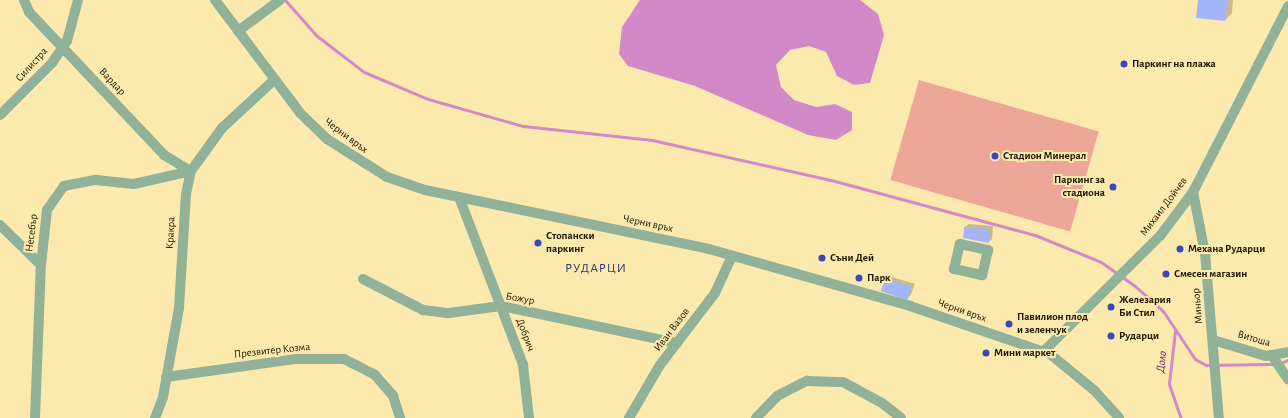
<!DOCTYPE html>
<meta charset="utf-8">
<style>
body{margin:0}
#map{position:relative;width:1288px;height:418px;overflow:hidden;background:#fce9ae;font-family:"Alegreya Sans",sans-serif}
div>[style]{position:absolute}
[style*='--x']{left:calc(var(--x)*1px);top:calc(var(--y)*1px);width:calc(var(--w)*1px);rotate:calc(var(--a)*1deg)}
.green>*{inset:0;background:#eca698;transform-origin:0 0}
.water>*{inset:0;background:#d18ac7}
.shadow>*{inset:0;background:#0003}
.stream>*{height:3px;margin:-1.5px;padding:0 1.5px;transform-origin:1.5px;border-radius:1.5px;background:#d18ac7}
.building>*{inset:0;background:#a2b5f7;transform-origin:0 0}
.minor>*{height:10px;margin:-5px;padding:0 5px;transform-origin:5px;border-radius:5px;background:#90b298}
.dots>*{width:11px;height:11px;translate:-50% -50%;box-sizing:border-box;border:2px solid #fce9ae;border-radius:50%}
span{translate:-50% -50%;white-space:nowrap;text-align:center;line-height:1.15;-webkit-text-stroke:4px #fce9ae;paint-order:stroke}
.poi-label{font-size:11px;color:#201700;font-weight:700}
.left{translate:0 -50%;text-align:left}
.right{translate:-100% -50%;text-align:right}
.street-label{font-size:11px;color:#201700}
.water-label{font-size:12px;color:#66105f;font-style:italic}
.quarter-label{font-size:13px;color:#2c3771;letter-spacing:1px}
</style>
<div id="map">
<div class="green">
<i style="left:919px;top:80px;width:187px;height:104px;rotate:16deg"></i>
</div>
<div class="water">
<i style="clip-path:polygon(640px 0,860px 0,878px 14px,884px 35px,870px 83px,854px 85px,837px 76px,826px 52px,809px 46px,790px 50px,776px 65px,781px 87px,794px 100px,816px 107px,835px 104px,852px 112px,852px 130px,836px 140px,808px 135px,695px 86px,628px 66px,619px 54px,622px 27px)"></i>
</div>
<div class="shadow">
<i style="clip-path:polygon(1199px 0,1233px 0,1232px 13px,1225px 20px)"></i>
<i style="clip-path:polygon(969px 224px,993px 226px,992px 239px,988px 242px,965px 227px)"></i>
<i style="clip-path:polygon(889px 276px,915px 284px,911px 294px,908px 298px,886px 279px)"></i>
</div>
<div class="stream">
<i style="--x:285;--y:0;--w:48;--a:48.4"></i>
<i style="--x:317;--y:36;--w:59;--a:37.5"></i>
<i style="--x:364;--y:72;--w:69;--a:22.9"></i>
<i style="--x:428;--y:99;--w:99;--a:15.9"></i>
<i style="--x:523;--y:126;--w:130;--a:6.2"></i>
<i style="--x:652;--y:140;--w:183;--a:12.6"></i>
<i style="--x:831;--y:180;--w:211;--a:15.1"></i>
<i style="--x:1035;--y:235;--w:71;--a:22.2"></i>
<i style="--x:1101;--y:262;--w:42;--a:35.2"></i>
<i style="--x:1135;--y:286;--w:38;--a:42"></i>
<i style="--x:1163;--y:311;--w:58;--a:56.3"></i>
<i style="--x:1195;--y:359;--w:13;--a:29"></i>
<i style="--x:1206;--y:365;--w:69;--a:-0.8"></i>
<i style="--x:1175;--y:331;--w:53;--a:96.5"></i>
<i style="--x:1169;--y:384;--w:36;--a:71"></i>
<i style="--x:1280;--y:363;--w:9;--a:-21"></i>
</div>
<div class="building">
<i style="clip-path:polygon(1198px 0,1228px 0,1225px 21px,1196px 18px)"></i>
<i style="clip-path:polygon(964px 227px,990px 229px,989px 243px,963px 238px)"></i>
<i style="left:885px;top:278px;width:28px;height:14px;rotate:18deg"></i>
</div>
<div class="minor">
<i style="--x:24;--y:0;--w:13;--a:67"></i>
<i style="--x:29;--y:12;--w:197;--a:46.6"></i>
<i style="--x:164;--y:155;--w:31;--a:31"></i>
<i style="--x:215;--y:0;--w:141;--a:53"></i>
<i style="--x:300;--y:113;--w:37;--a:44"></i>
<i style="--x:327;--y:139;--w:71;--a:32.3"></i>
<i style="--x:387;--y:177;--w:40;--a:18.9"></i>
<i style="--x:425;--y:190;--w:290;--a:11.7"></i>
<i style="--x:709;--y:249;--w:209;--a:15.8"></i>
<i style="--x:910;--y:306;--w:148;--a:18.9"></i>
<i style="--x:1050;--y:354;--w:58;--a:39.4"></i>
<i style="--x:1095;--y:391;--w:36;--a:48"></i>
<i style="--x:238;--y:31;--w:52;--a:-36.4"></i>
<i style="--x:0;--y:115;--w:74;--a:-45"></i>
<i style="--x:52;--y:63;--w:27;--a:-56"></i>
<i style="--x:67;--y:41;--w:42;--a:-75"></i>
<i style="--x:1193;--y:192;--w:62;--a:78.9"></i>
<i style="--x:1205;--y:253;--w:166;--a:85.2"></i>
<i style="--x:459;--y:197;--w:180;--a:69.1"></i>
<i style="--x:523;--y:365;--w:53;--a:83.5"></i>
<i style="--x:0;--y:225;--w:57;--a:44.3"></i>
<i style="--x:960;--y:244;--w:29;--a:12"></i>
<i style="--x:988;--y:250;--w:26;--a:103"></i>
<i style="--x:982;--y:275;--w:29;--a:-168"></i>
<i style="--x:954;--y:269;--w:26;--a:-77"></i>
<i style="--x:363;--y:279;--w:68;--a:27.3"></i>
<i style="--x:423;--y:310;--w:26;--a:7"></i>
<i style="--x:449;--y:313;--w:52;--a:-7.7"></i>
<i style="--x:501;--y:306;--w:180;--a:11.9"></i>
<i style="--x:1213;--y:340;--w:55;--a:16.8"></i>
<i style="--x:1266;--y:356;--w:22;--a:-10"></i>
<i style="--x:1043;--y:352;--w:165;--a:-44.8"></i>
<i style="--x:1160;--y:236;--w:55;--a:-53.1"></i>
<i style="--x:1193;--y:192;--w:209;--a:-62.9"></i>
<i style="--x:1273;--y:357;--w:27;--a:56"></i>
<i style="--x:166;--y:377;--w:130;--a:-7.9"></i>
<i style="--x:295;--y:359;--w:49;--a:0"></i>
<i style="--x:344;--y:359;--w:35;--a:27"></i>
<i style="--x:375;--y:375;--w:28;--a:49"></i>
<i style="--x:393;--y:396;--w:23;--a:72"></i>
<i style="--x:35;--y:418;--w:153;--a:-87.8"></i>
<i style="--x:41;--y:265;--w:55;--a:-83.8"></i>
<i style="--x:47;--y:210;--w:29;--a:-55"></i>
<i style="--x:64;--y:186;--w:33;--a:-11"></i>
<i style="--x:96;--y:180;--w:38;--a:6"></i>
<i style="--x:134;--y:184;--w:58;--a:-12.8"></i>
<i style="--x:155;--y:418;--w:22;--a:-69"></i>
<i style="--x:163;--y:397;--w:90;--a:-79.8"></i>
<i style="--x:179;--y:308;--w:114;--a:-86.5"></i>
<i style="--x:186;--y:194;--w:24;--a:-78"></i>
<i style="--x:191;--y:171;--w:53;--a:-54.2"></i>
<i style="--x:222;--y:128;--w:71;--a:-42.7"></i>
<i style="--x:629;--y:418;--w:61;--a:-59.7"></i>
<i style="--x:660;--y:365;--w:91;--a:-52.6"></i>
<i style="--x:715;--y:293;--w:41;--a:-65.3"></i>
<i style="--x:756;--y:418;--w:30;--a:-46"></i>
<i style="--x:777;--y:396;--w:34;--a:-27"></i>
<i style="--x:807;--y:381;--w:36;--a:2"></i>
<i style="--x:843;--y:382;--w:44;--a:28.3"></i>
<i style="--x:882;--y:403;--w:24;--a:38"></i>
</div>
<div class="dots">
<i style="left:1124px;top:64px;background:#3947ba"></i>
<i style="left:995px;top:156px;background:#3947ba"></i>
<i style="left:1113px;top:187px;background:#3947ba"></i>
<i style="left:538px;top:243px;background:#3947ba"></i>
<i style="left:1180px;top:249px;background:#3947ba"></i>
<i style="left:822px;top:258px;background:#3947ba"></i>
<i style="left:1166px;top:274px;background:#3947ba"></i>
<i style="left:859px;top:278px;background:#3947ba"></i>
<i style="left:1111px;top:307px;background:#3947ba"></i>
<i style="left:1009px;top:324px;background:#3947ba"></i>
<i style="left:1111px;top:336px;background:#3947ba"></i>
<i style="left:986px;top:353px;background:#3947ba"></i>
</div>
<div class="poi-label">
<span class="left" style="left:1132px;top:64px">Паркинг на плажа</span>
<span class="left" style="left:1003px;top:156px">Стадион Минерал</span>
<span class="right" style="left:1105px;top:187px">Паркинг за<br>стадиона</span>
<span class="left" style="left:546px;top:243px">Стопански<br>паркинг</span>
<span class="left" style="left:1188px;top:249px">Механа Рударци</span>
<span class="left" style="left:830px;top:258px">Съни Дей</span>
<span class="left" style="left:1174px;top:274px">Смесен магазин</span>
<span class="left" style="left:867px;top:278px">Парк</span>
<span class="left" style="left:1119px;top:307px">Железария<br>Би Стил</span>
<span class="left" style="left:1017px;top:324px">Павилион плод<br>и зеленчук</span>
<span class="left" style="left:1119px;top:336px">Рударци</span>
<span class="left" style="left:994px;top:353px">Мини маркет</span>
</div>
<div class="street-label">
<span style="left:32px;top:65px;rotate:-48deg">Силистра</span>
<span style="left:112px;top:82px;rotate:47deg">Вардар</span>
<span style="left:346px;top:136px;rotate:37deg">Черни връх</span>
<span style="left:1164px;top:207px;rotate:-53deg">Михаил Дойчев</span>
<span style="left:648px;top:224px;rotate:12deg">Черни връх</span>
<span style="left:32px;top:233px;rotate:-83deg">Несебър</span>
<span style="left:171px;top:233px;rotate:-87deg">Кракра</span>
<span style="left:520px;top:299px;rotate:10deg">Божур</span>
<span style="left:1198px;top:306px;rotate:-95deg">Миньор</span>
<span style="left:962px;top:311px;rotate:19deg">Черни връх</span>
<span style="left:672px;top:330px;rotate:-53deg">Иван Вазов</span>
<span style="left:525px;top:335px;rotate:69deg">Добрич</span>
<span style="left:1254px;top:339px;rotate:16deg">Витоша</span>
<span style="left:272px;top:351px;rotate:-6deg">Презвитер Козма</span>
</div>
<div class="water-label">
<span style="left:1162px;top:362px;rotate:-83deg">Доло</span>
</div>
<div class="quarter-label">
<span style="left:596px;top:269px">РУДАРЦИ</span>
</div>
</div>
